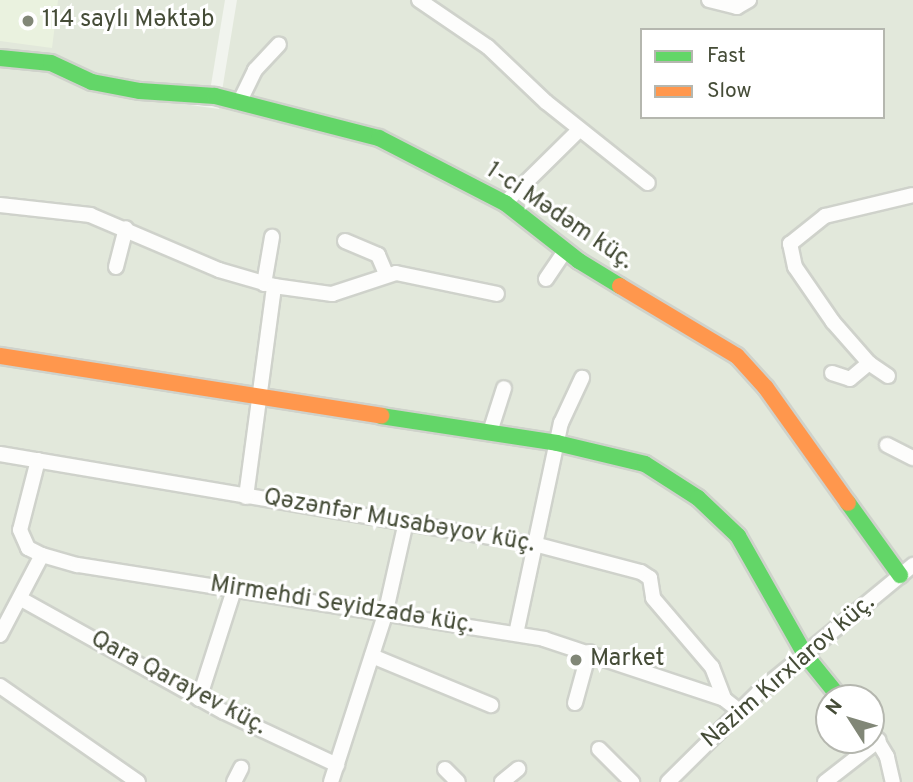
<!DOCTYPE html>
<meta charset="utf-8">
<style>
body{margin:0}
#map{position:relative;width:913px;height:782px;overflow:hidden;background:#f1f4ee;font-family:Overpass,sans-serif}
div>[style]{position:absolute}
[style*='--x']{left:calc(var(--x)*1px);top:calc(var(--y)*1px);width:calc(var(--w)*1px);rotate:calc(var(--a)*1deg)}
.residential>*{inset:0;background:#e2e8db}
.education>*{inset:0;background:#eaf2df}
.roads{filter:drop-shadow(2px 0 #cfd2cb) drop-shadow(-2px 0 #cfd2cb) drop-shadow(0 2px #cfd2cb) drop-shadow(0 -2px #cfd2cb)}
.street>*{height:14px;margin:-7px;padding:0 7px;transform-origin:7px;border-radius:7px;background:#fdfdfc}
.fast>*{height:16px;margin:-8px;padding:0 8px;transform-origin:8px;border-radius:8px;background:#63d668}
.slow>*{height:16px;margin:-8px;padding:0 8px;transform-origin:8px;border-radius:8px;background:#ff974d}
.dots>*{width:19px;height:19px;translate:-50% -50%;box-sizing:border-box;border:4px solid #fff;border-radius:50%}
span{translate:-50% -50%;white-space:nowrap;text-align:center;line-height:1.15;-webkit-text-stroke:6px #fff;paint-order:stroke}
.poi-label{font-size:24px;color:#454c37}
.left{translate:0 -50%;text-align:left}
.street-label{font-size:24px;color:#454c37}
.legend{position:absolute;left:640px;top:28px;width:245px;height:91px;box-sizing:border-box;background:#fff;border:2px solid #b5b7af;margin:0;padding:9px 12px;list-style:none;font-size:21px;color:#454c37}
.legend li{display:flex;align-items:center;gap:14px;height:35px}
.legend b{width:35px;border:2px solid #b5b7af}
.north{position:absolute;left:815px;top:684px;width:70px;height:70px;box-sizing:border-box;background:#fff;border:2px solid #b5b7af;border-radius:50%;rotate:307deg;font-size:19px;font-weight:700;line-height:28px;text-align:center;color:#454c37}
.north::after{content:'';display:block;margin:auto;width:24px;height:32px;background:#818777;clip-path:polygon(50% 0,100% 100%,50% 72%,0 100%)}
</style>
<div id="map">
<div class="residential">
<i style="clip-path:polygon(0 0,225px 0,210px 91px,103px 79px,0 51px)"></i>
<i style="clip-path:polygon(evenodd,237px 0,913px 0,913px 782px,0 782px,0 66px,52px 73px,97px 92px,219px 109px,237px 0,642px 30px,883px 30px,883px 117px,642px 117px,642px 30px,237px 0,829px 698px,871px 698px,871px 740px,829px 740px,829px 698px)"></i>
</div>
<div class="education">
<i style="clip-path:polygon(0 0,58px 0,52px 48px,0 41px)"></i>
</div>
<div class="roads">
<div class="street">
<i style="--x:419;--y:0;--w:83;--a:34.3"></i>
<i style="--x:488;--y:47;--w:80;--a:43.5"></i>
<i style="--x:546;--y:102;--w:130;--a:38.5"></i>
<i style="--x:709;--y:0;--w:29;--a:14"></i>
<i style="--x:737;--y:7;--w:14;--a:-30"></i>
<i style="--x:239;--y:103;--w:37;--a:-64"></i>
<i style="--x:255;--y:70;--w:35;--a:-47"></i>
<i style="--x:505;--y:203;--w:104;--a:-44.6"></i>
<i style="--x:0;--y:205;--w:91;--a:6.3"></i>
<i style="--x:90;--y:215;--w:140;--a:23.1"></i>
<i style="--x:219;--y:270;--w:57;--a:16.2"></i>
<i style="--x:274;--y:286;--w:59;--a:7.9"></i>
<i style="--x:332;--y:294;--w:67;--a:-18.2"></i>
<i style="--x:396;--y:273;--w:103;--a:11.7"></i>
<i style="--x:345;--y:241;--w:36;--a:23"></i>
<i style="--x:378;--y:255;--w:21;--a:67"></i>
<i style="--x:116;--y:267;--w:40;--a:-75.6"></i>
<i style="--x:546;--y:279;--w:34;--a:-56"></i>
<i style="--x:264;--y:284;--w:48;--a:-80.3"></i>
<i style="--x:832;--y:373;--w:19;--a:18"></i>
<i style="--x:850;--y:379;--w:25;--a:-40"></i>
<i style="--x:888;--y:376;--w:23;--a:-146"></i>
<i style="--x:869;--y:363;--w:55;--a:-131.3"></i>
<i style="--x:833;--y:322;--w:67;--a:-124.6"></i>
<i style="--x:795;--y:267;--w:24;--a:-102"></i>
<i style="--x:790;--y:244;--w:45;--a:-38.7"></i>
<i style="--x:825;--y:216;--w:90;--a:-13.4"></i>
<i style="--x:490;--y:432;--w:46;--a:-72.3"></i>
<i style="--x:887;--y:445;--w:29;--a:27"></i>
<i style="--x:0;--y:454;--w:546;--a:9.6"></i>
<i style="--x:538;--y:545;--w:106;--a:14.7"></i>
<i style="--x:641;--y:572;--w:11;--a:34"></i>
<i style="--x:650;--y:578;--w:20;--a:81"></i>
<i style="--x:653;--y:598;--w:91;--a:49.5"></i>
<i style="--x:712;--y:667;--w:34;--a:69"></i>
<i style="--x:38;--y:460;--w:72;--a:104.4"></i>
<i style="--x:20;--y:530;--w:20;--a:66"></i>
<i style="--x:28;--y:548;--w:16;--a:27"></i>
<i style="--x:42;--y:555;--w:37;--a:16"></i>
<i style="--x:78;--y:565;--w:472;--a:9"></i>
<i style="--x:544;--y:639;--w:190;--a:18.4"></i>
<i style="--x:724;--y:699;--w:18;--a:38"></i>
<i style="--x:246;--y:497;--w:213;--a:-82.4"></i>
<i style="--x:21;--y:599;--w:232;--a:29.1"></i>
<i style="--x:224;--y:712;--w:125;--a:25.1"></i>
<i style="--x:516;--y:634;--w:216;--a:-78"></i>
<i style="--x:561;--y:423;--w:50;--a:-65"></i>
<i style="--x:0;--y:635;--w:90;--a:-62.3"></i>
<i style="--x:372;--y:656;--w:129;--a:22.4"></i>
<i style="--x:0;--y:686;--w:168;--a:34.8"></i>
<i style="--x:199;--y:699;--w:114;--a:-72.2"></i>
<i style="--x:575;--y:703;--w:53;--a:-74.6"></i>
<i style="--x:871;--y:730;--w:31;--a:59"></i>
<i style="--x:887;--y:757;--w:26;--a:77"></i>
<i style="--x:599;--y:749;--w:47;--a:45"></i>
<i style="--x:445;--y:769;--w:18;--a:45"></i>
<i style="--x:234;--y:782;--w:16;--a:-63"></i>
<i style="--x:331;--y:782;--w:176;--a:-72.1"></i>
<i style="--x:385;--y:615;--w:95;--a:-77.3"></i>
<i style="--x:502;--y:782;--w:21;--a:-39"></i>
<i style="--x:668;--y:782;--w:128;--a:-44.7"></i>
<i style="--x:759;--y:692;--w:200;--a:-39.5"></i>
<i style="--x:825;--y:782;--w:68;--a:-37.9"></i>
</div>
<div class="fast">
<i style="--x:0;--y:58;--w:51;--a:5.6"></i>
<i style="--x:51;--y:63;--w:45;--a:24.9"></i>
<i style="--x:92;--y:82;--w:49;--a:10.6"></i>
<i style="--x:140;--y:91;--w:75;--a:3.8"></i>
<i style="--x:215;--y:96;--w:169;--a:14.4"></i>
<i style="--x:379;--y:138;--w:142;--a:27.3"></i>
<i style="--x:505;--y:203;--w:94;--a:38.1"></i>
<i style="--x:579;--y:261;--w:48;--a:31.4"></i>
<i style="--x:381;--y:416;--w:178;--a:8.7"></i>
<i style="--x:557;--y:443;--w:90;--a:13.4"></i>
<i style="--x:645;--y:464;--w:63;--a:32.7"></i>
<i style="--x:698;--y:498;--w:55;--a:43.5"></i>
<i style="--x:738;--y:536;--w:138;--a:60.5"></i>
<i style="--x:806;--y:656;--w:54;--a:51"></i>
<i style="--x:848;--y:503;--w:89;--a:54.2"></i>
</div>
<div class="slow">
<i style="--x:620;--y:286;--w:136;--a:30.9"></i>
<i style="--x:737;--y:356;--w:43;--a:47.8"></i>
<i style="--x:766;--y:388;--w:141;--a:54.5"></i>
<i style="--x:0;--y:356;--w:386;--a:8.9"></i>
</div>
</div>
<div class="dots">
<i style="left:28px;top:21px;background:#818777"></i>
<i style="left:576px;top:660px;background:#818777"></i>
</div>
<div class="poi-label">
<span class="left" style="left:42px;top:21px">114 saylı Məktəb</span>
<span class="left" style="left:590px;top:660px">Market</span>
</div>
<div class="street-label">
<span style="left:559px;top:217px;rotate:34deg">1-ci Mədəm küç.</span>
<span style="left:399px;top:522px;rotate:10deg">Qəzənfər Musabəyov küç.</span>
<span style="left:342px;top:606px;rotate:9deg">Mirmehdi Seyidzadə küç.</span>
<span style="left:789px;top:672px;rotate:-41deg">Nazim Kırxlarov küç.</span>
<span style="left:178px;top:684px;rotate:28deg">Qara Qarayev küç.</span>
</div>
<ul class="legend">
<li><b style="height:9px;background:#63d668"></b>Fast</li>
<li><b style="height:9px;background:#ff974d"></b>Slow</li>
</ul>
<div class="north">N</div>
</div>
